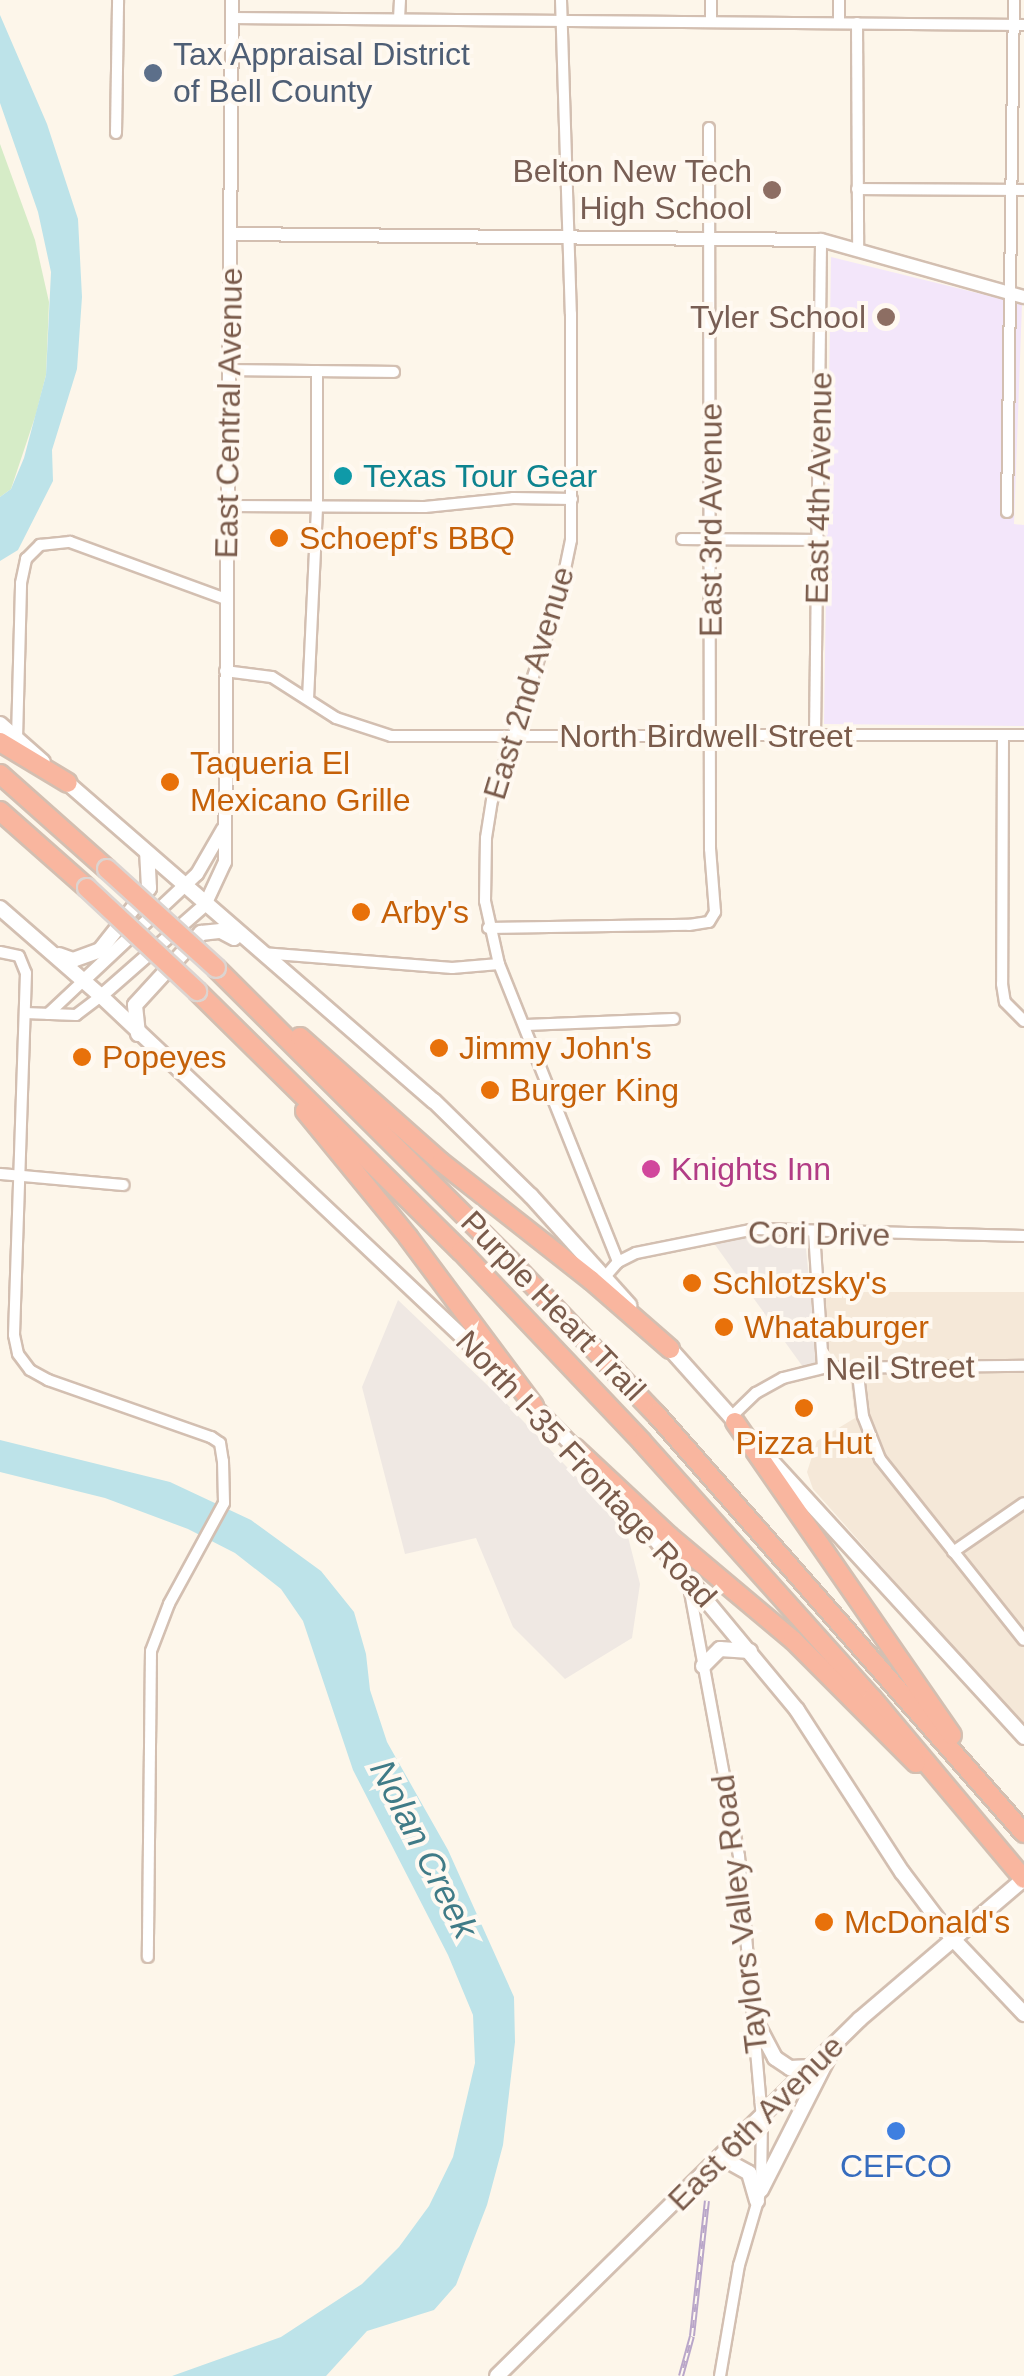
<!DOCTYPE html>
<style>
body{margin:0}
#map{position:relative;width:1024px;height:2376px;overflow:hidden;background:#fdf6ea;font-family:Arial,sans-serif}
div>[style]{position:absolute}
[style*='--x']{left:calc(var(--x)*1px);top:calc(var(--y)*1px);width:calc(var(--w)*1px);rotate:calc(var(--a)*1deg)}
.residential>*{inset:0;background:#f5e8d8}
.industrial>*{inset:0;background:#efe8e3}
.education>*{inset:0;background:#f3e6fa}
.green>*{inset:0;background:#d6ecc7}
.water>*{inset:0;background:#bde3e9}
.roads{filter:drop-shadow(2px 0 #d3bfb1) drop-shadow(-2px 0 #d3bfb1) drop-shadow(0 2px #d3bfb1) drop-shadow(0 -2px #d3bfb1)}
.minor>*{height:10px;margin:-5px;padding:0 5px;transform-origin:5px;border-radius:5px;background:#fff}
.tertiary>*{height:12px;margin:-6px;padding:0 6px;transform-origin:6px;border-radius:6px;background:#fff}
.secondary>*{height:14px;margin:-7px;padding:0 7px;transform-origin:7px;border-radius:7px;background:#fff}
.motorway>*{height:18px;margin:-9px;padding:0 9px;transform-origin:9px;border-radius:9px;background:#f9b69f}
.rail>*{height:6px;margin-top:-3px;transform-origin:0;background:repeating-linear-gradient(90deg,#fff9f1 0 8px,#b9a6c9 0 16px);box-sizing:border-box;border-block:2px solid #b9a6c9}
.bridges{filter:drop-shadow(2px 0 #dcd4d0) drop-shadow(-2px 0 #dcd4d0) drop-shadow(0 2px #dcd4d0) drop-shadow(0 -2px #dcd4d0)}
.motorway-bridge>*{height:18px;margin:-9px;padding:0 9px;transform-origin:9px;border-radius:9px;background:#f9b69f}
.dots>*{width:28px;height:28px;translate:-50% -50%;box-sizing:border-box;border:5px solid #fff9f1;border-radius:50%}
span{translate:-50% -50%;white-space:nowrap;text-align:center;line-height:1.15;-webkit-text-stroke:8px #fff9f1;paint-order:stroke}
.service-label{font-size:32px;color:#4e5e75}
.left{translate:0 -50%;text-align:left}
.education-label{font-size:32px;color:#785e54}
.right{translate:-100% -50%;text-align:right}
.street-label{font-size:32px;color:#7a5b4b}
.culture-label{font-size:32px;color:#0d838f}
.food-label{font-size:32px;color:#c56008}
.hotel-label{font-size:32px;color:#b23c85}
.shop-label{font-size:32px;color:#366cbe}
.water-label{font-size:35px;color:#407b87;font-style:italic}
</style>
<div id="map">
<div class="residential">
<i style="clip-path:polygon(822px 1292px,1024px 1292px,1024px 1727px,813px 1489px,807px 1472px,817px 1441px,855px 1418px,850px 1377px,827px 1375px)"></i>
</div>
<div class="industrial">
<i style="clip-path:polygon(762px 1232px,805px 1239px,817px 1359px,812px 1366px,803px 1367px,713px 1242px)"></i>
<i style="clip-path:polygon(398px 1300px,505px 1402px,626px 1529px,640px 1584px,632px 1638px,565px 1679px,513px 1627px,476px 1538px,405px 1554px,362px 1387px)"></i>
</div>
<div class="education">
<i style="clip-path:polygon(831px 257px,1022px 304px,1014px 524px,1024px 525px,1024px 726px,824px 724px)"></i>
</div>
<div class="green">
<i style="clip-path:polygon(0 144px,35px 240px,49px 302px,46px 375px,36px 414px,11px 489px,0 497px)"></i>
</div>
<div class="water">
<i style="clip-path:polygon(0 15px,47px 124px,78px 219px,82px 297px,77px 369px,52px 450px,53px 481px,18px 550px,0 561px,0 497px,11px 489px,24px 458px,46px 375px,51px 272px,38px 212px,0 103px)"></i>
<i style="clip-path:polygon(0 1440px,170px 1482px,251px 1520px,321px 1571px,354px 1612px,366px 1654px,370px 1690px,387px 1742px,448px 1850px,514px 1997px,515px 2042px,503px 2145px,487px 2205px,456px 2285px,434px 2310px,367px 2331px,326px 2376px,172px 2376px,281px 2337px,362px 2284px,399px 2247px,429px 2206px,453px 2157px,475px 2063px,473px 2015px,448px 1955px,353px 1770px,303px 1621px,281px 1589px,235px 1553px,188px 1529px,105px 1498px,0 1472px)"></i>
</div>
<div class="roads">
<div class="minor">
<i style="--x:561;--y:0;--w:314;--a:88.2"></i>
<i style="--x:571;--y:314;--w:226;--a:90"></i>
<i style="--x:571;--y:540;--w:59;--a:101.7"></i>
<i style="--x:559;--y:598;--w:213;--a:108.3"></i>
<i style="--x:492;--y:800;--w:38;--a:99"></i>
<i style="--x:486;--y:838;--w:63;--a:90.9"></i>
<i style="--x:485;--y:901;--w:65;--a:77.5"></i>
<i style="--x:499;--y:964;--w:321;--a:68.2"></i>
<i style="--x:711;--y:0;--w:22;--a:90"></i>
<i style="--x:839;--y:0;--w:23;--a:90"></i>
<i style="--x:232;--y:18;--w:792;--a:0.51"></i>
<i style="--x:399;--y:19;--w:19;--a:-87"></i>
<i style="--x:857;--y:23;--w:228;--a:89.7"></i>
<i style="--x:116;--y:133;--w:133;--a:-89.1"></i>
<i style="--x:857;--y:189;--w:167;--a:0.3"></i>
<i style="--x:230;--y:370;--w:164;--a:0.7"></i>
<i style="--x:228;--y:506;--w:197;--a:0.3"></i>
<i style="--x:425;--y:507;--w:88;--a:-5.8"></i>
<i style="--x:513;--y:498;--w:59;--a:1"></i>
<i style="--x:1007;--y:512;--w:512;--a:-89.22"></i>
<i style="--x:682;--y:539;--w:137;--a:0.4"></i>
<i style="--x:225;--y:671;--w:47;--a:7.3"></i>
<i style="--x:272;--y:677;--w:76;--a:32.6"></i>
<i style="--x:336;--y:718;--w:58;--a:18.1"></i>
<i style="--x:391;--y:736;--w:633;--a:-0.09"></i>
<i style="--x:308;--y:699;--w:192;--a:-87.3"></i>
<i style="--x:317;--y:507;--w:136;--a:-90"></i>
<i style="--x:815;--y:735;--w:495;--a:-89.3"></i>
<i style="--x:1003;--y:735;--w:249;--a:90.2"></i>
<i style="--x:1002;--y:984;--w:18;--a:81"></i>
<i style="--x:1005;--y:1002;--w:27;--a:45"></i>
<i style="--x:17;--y:739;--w:156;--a:-88.5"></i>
<i style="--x:21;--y:583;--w:25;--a:-78"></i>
<i style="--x:26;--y:559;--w:20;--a:-45"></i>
<i style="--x:40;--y:545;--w:30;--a:-6"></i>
<i style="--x:70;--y:542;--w:166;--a:20.1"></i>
<i style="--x:488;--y:928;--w:201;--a:-0.9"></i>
<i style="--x:689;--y:925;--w:20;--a:-9"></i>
<i style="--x:709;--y:922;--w:12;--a:-59"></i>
<i style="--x:715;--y:912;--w:63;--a:-94.5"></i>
<i style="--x:710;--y:849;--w:721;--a:-90.08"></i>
<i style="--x:0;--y:952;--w:19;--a:12"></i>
<i style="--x:19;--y:956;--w:18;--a:68"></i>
<i style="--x:26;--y:973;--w:362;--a:91.9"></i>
<i style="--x:14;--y:1335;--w:19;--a:78"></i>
<i style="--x:18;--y:1354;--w:20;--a:53"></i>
<i style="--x:30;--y:1370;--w:21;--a:29"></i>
<i style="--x:48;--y:1380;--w:173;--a:19.3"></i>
<i style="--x:211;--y:1437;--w:11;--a:34"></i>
<i style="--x:220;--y:1443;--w:18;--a:81"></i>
<i style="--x:223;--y:1461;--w:42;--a:88.6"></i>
<i style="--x:224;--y:1503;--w:115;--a:118.6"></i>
<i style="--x:169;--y:1604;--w:50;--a:111"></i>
<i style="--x:151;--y:1651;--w:306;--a:90.6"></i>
<i style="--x:262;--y:953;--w:191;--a:4.5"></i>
<i style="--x:452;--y:968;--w:47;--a:-4.9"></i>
<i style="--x:25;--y:1013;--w:51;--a:2.2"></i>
<i style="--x:76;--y:1015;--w:31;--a:-37"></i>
<i style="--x:48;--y:1014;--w:48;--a:-43.3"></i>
<i style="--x:525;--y:1025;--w:149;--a:-2.3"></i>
<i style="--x:0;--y:1174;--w:124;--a:5.1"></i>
<i style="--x:814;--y:1232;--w:136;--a:86.2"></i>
<i style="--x:604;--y:1278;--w:21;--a:-49"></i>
<i style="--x:618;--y:1262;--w:20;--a:-27"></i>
<i style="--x:636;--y:1253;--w:121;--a:-11.4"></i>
<i style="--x:755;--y:1229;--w:269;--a:1.5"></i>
<i style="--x:857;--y:1366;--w:50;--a:83.2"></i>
<i style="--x:863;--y:1416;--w:46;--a:68.4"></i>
<i style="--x:880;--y:1459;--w:231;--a:51.5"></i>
<i style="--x:731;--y:1417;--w:35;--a:-44"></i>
<i style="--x:756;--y:1393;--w:31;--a:-29"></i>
<i style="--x:783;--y:1378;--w:41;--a:-14"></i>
<i style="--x:823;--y:1368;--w:201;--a:-0.6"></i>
<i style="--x:953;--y:1552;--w:86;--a:-34.6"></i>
<i style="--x:688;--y:1581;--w:280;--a:79.5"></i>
<i style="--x:739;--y:1856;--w:262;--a:85"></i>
<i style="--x:762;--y:2117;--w:73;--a:90.8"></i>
<i style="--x:761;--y:2190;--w:78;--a:106.3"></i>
<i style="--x:739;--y:2265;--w:113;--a:99.7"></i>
</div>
<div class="tertiary">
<i style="--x:231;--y:234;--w:590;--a:0.58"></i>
<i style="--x:821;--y:240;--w:211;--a:15.7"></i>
<i style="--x:83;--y:981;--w:156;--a:-43.2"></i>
<i style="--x:197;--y:874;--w:52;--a:-60"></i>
<i style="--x:101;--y:996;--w:138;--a:-41.2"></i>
<i style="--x:205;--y:905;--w:47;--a:-65.1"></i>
<i style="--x:225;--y:862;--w:862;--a:-89.53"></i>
</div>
<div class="secondary">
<i style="--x:0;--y:724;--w:57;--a:41.5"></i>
<i style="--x:63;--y:779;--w:491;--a:41"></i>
<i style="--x:434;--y:1101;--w:136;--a:44.4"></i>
<i style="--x:531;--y:1196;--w:147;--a:48"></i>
<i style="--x:0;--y:908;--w:134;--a:41.1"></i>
<i style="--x:101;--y:996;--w:555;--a:43.32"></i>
<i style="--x:59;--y:955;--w:15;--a:20"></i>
<i style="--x:73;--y:960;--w:29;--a:-20"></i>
<i style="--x:100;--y:950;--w:79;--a:-51.7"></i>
<i style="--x:149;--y:888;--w:34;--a:-93"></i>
<i style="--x:138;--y:1034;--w:29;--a:-96"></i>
<i style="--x:135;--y:1005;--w:98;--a:-47.5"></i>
<i style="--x:201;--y:933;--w:20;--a:-6"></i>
<i style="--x:221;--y:931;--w:15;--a:28"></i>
<i style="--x:664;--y:1342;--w:114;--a:48.2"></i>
<i style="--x:527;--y:1399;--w:78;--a:45.5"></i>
<i style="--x:765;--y:1454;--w:384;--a:47.5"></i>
<i style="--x:636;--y:1516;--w:252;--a:50.3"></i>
<i style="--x:797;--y:1710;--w:193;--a:57.1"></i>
<i style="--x:902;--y:1872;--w:83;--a:52.9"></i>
<i style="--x:952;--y:1938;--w:105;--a:46.5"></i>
<i style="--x:703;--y:1666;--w:24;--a:-45"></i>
<i style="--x:720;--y:1649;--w:30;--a:4"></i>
<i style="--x:755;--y:2020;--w:43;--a:62.2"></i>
<i style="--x:775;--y:2058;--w:18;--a:34"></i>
<i style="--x:790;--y:2068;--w:21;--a:-3"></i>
<i style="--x:718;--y:2163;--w:13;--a:0"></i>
<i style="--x:731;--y:2163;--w:21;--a:29"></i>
<i style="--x:749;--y:2173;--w:29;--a:74"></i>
<i style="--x:761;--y:2190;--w:150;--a:-63.1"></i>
<i style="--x:497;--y:2376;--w:509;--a:-44.52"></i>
<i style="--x:860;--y:2019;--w:216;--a:-40.5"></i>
</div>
<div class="motorway">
<i style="--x:0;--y:742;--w:79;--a:31.1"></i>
<i style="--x:0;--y:774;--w:143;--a:41.6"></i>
<i style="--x:0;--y:811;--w:116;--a:41.5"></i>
<i style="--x:216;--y:968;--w:415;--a:44.9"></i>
<i style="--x:510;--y:1261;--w:210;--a:46.4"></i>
<i style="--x:655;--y:1413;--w:559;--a:48.7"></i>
<i style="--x:197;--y:991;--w:371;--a:44.6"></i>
<i style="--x:461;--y:1251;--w:263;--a:46.5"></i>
<i style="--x:642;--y:1442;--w:344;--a:48.1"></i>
<i style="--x:872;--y:1698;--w:236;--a:50"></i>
<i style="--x:300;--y:1037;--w:188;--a:41.6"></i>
<i style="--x:441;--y:1162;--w:191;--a:38.2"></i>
<i style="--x:591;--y:1280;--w:105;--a:41.1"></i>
<i style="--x:305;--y:1111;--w:163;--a:50.7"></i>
<i style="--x:408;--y:1237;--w:211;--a:53.3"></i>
<i style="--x:735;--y:1422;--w:381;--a:55.3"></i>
<i style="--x:575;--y:1448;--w:129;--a:43.1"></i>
<i style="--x:669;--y:1536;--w:162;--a:40"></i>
<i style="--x:793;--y:1640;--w:174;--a:45"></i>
</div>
</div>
<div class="rail">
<i style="--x:681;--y:2376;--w:41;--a:-74.6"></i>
<i style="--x:692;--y:2336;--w:136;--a:-83.7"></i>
</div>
<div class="bridges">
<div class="motorway-bridge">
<i style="--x:107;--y:869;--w:147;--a:42.2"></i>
<i style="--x:87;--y:888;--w:151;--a:43.1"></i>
</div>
</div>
<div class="dots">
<i style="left:153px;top:73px;background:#5c6f8a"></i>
<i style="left:772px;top:190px;background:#8d6e63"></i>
<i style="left:886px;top:317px;background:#8d6e63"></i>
<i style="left:343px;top:476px;background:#0f9aa8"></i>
<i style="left:279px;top:538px;background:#e8710a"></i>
<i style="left:170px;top:782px;background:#e8710a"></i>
<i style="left:361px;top:912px;background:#e8710a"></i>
<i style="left:439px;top:1048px;background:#e8710a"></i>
<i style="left:82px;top:1057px;background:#e8710a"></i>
<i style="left:490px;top:1090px;background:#e8710a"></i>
<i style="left:651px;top:1169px;background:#d1479c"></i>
<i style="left:692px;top:1283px;background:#e8710a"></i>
<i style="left:724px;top:1327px;background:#e8710a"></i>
<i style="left:804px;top:1408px;background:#e8710a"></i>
<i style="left:824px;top:1922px;background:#e8710a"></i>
<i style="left:896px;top:2131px;background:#3f7fe0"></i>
</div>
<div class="service-label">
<span class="left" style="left:173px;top:73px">Tax Appraisal District<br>of Bell County</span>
</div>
<div class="education-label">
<span class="right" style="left:752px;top:190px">Belton New Tech<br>High School</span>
<span class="right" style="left:866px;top:317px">Tyler School</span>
</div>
<div class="street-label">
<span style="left:229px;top:413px;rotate:-89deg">East Central Avenue</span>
<span style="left:819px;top:488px;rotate:-89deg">East 4th Avenue</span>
<span style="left:711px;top:520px;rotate:-90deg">East 3rd Avenue</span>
<span style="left:529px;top:683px;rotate:-73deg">East 2nd Avenue</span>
<span style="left:706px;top:736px">North Birdwell Street</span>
<span style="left:819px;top:1234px;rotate:1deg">Cori Drive</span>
<span style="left:553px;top:1306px;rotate:46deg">Purple Heart Trail</span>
<span style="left:900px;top:1368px;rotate:-1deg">Neil Street</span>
<span style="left:586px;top:1469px;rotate:47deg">North I-35 Frontage Road</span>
<span style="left:740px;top:1914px;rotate:-97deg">Taylors Valley Road</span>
<span style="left:756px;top:2123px;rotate:-45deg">East 6th Avenue</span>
</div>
<div class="culture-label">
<span class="left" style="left:363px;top:476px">Texas Tour Gear</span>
</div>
<div class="food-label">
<span class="left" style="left:299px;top:538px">Schoepf's BBQ</span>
<span class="left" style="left:190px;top:782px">Taqueria El<br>Mexicano Grille</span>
<span class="left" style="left:381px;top:912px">Arby's</span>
<span class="left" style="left:459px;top:1048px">Jimmy John's</span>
<span class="left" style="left:102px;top:1057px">Popeyes</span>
<span class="left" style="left:510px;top:1090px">Burger King</span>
<span class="left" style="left:712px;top:1283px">Schlotzsky's</span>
<span class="left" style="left:744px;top:1327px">Whataburger</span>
<span style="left:804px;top:1443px">Pizza Hut</span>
<span class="left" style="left:844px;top:1922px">McDonald's</span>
</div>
<div class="hotel-label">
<span class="left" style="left:671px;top:1169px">Knights Inn</span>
</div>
<div class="shop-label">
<span style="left:896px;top:2166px">CEFCO</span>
</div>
<div class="water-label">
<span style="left:424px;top:1849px;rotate:63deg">Nolan Creek</span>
</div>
</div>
